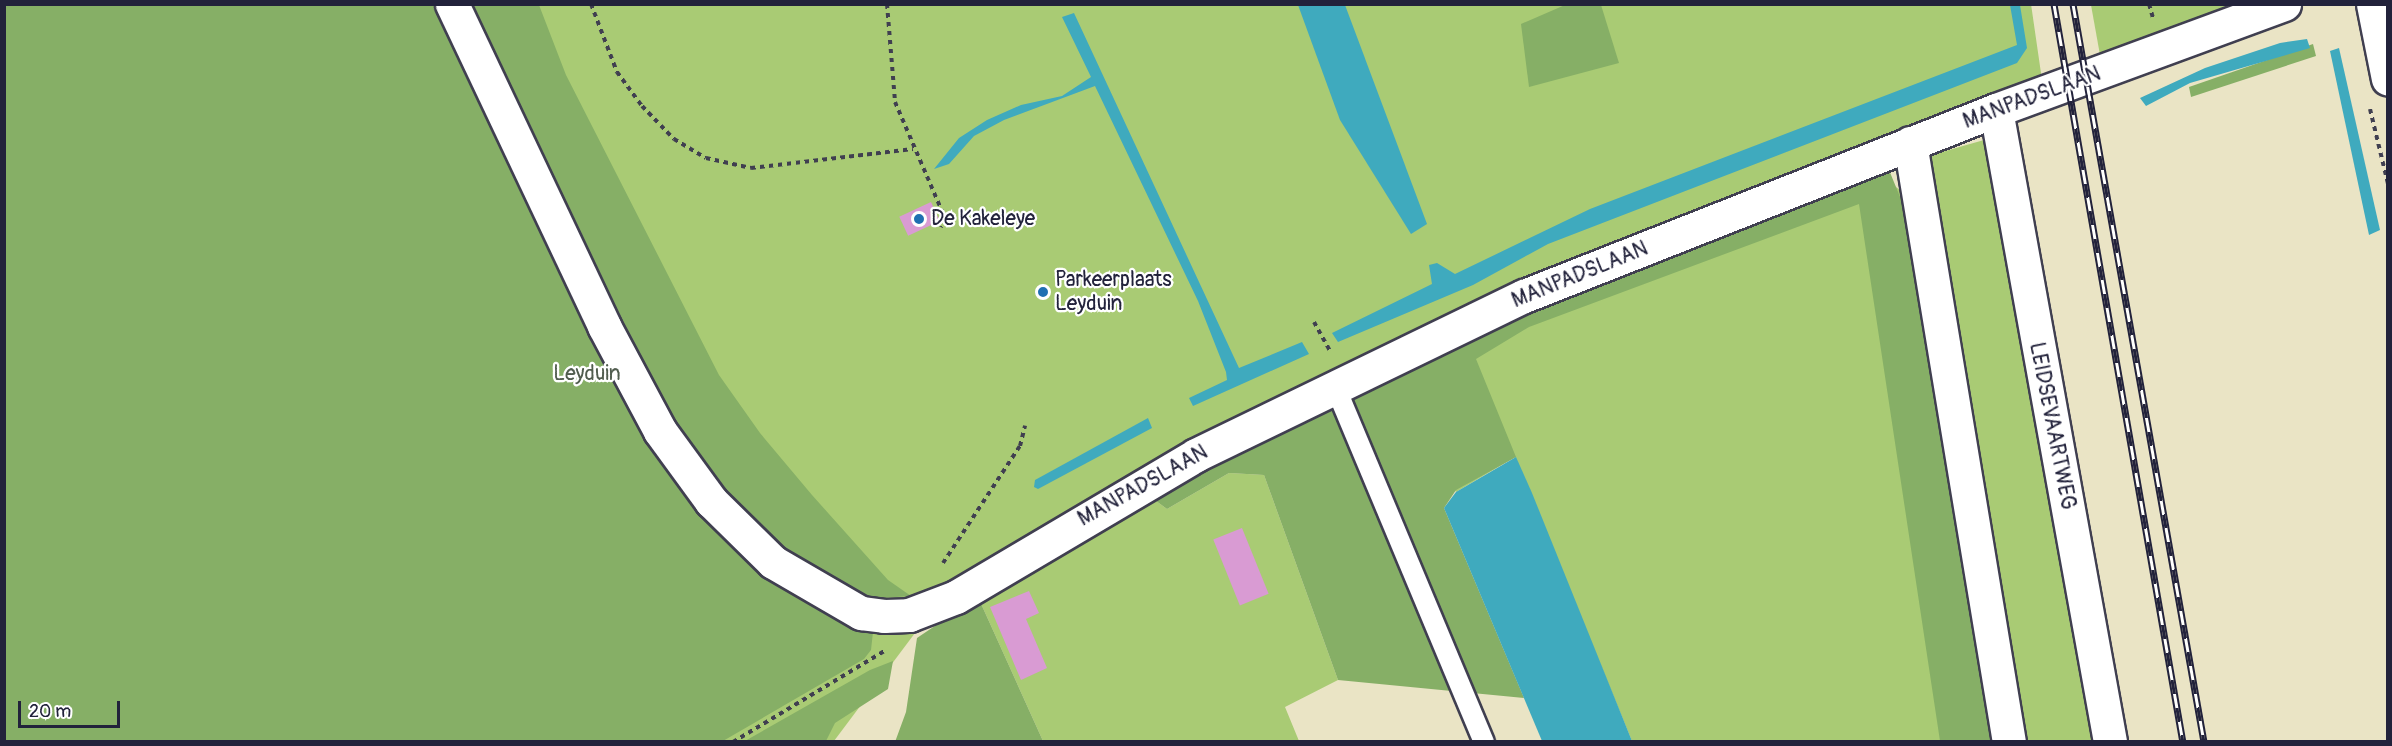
<!DOCTYPE html>
<style>
body{margin:0}
#map{position:relative;width:2392px;height:746px;overflow:hidden;background:#eae4c5;font-family:Pangolin,sans-serif}
div>[style]{position:absolute}
[style*='--x']{left:calc(var(--x)*1px);top:calc(var(--y)*1px);width:calc(var(--w)*1px);rotate:calc(var(--a)*1deg)}
.green>*{inset:0;background:#a9cb74}
.forest>*{inset:0;background:#86af66}
.water>*{inset:0;background:#3faabe}
.building>*{inset:0;background:#d99bd3;transform-origin:0 0}
.path>*{height:4px;margin-top:-2px;transform-origin:0;background:repeating-linear-gradient(90deg,#403f50 0 4.5px,transparent 0 9px)}
.roads{filter:drop-shadow(2px 0 #403f50) drop-shadow(-2px 0 #403f50) drop-shadow(0 2px #403f50) drop-shadow(0 -2px #403f50)}
.lane>*{height:20px;margin:-10px;padding:0 10px;transform-origin:10px;border-radius:10px;background:#fff}
.street>*{height:33px;margin:-16.5px;padding:0 16.5px;transform-origin:16.5px;border-radius:16.5px;background:#fff}
.secondary>*{height:33px;margin:-16.5px;padding:0 16.5px;transform-origin:16.5px;border-radius:16.5px;background:#fff}
.rail>*{height:7px;margin-top:-3.5px;transform-origin:0;background:repeating-linear-gradient(90deg,#fff 0 14px,#22223b 0 28px);box-sizing:border-box;border-block:2px solid #22223b}
.dots>*{width:16px;height:16px;translate:-50% -50%;box-sizing:border-box;border:3px solid #fff;border-radius:50%}
span{translate:-50% -50%;white-space:nowrap;text-align:center;line-height:1.15;-webkit-text-stroke:4.5px #fff;paint-order:stroke}
.street-label{font-size:21px;color:#22223b}
.poi-label{font-size:21px;color:#22223b}
.left{translate:0 -50%;text-align:left}
.park-label{font-size:21px;color:#515d4f}
.frame{position:absolute;inset:0;border:6px solid #22223b;pointer-events:none}
.scale{position:absolute;left:18px;top:701px;width:102px;height:27px;box-sizing:border-box;border:3px solid #22223b;border-top:0;padding-left:8px;font-size:18px;line-height:21px;white-space:nowrap;color:#22223b;-webkit-text-stroke:4px #fff;paint-order:stroke}
</style>
<div id="map">
<div class="green">
<i style="clip-path:polygon(2031px 4px,2042px 80px,948px 589px,834px 741px,5px 742px,4px 5px)"></i>
<i style="clip-path:polygon(2176px 4px,2238px 5px,2100px 55px,2091px 5px)"></i>
<i style="clip-path:polygon(1991px 138px,2095px 741px,1632px 741px,1515px 457px,1456px 492px,1388px 377px,1886px 180px,1903px 192px,1900px 164px)"></i>
<i style="clip-path:polygon(1229px 473px,1264px 475px,1338px 680px,1285px 707px,1299px 741px,1043px 741px,978px 597px,1148px 495px,1167px 509px)"></i>
</div>
<div class="forest">
<i style="clip-path:polygon(4px 5px,442px 5px,652px 436px,873px 632px,871px 650px,864px 659px,723px 741px,5px 741px)"></i>
<i style="clip-path:polygon(463px 5px,539px 5px,566px 75px,719px 375px,760px 433px,812px 495px,888px 580px,911px 596px,867px 599px,822px 583px,747px 525px,668px 425px)"></i>
<i style="clip-path:polygon(1565px 5px,1601px 5px,1619px 63px,1529px 87px,1521px 24px)"></i>
<i style="clip-path:polygon(2313px 44px,2316px 56px,2191px 97px,2189px 87px)"></i>
<i style="clip-path:polygon(1889px 170px,1905px 209px,1996px 741px,1940px 741px,1859px 204px,1529px 327px,1476px 359px,1516px 457px,1456px 490px,1444px 508px,1524px 698px,1338px 680px,1264px 475px,1229px 473px,1167px 509px,1148px 495px,1537px 304px)"></i>
<i style="clip-path:polygon(978px 597px,1043px 741px,895px 742px,906px 712px,917px 638px)"></i>
<i style="clip-path:polygon(893px 661px,888px 689px,835px 723px,826px 741px,745px 741px,870px 670px)"></i>
</div>
<div class="water">
<i style="clip-path:polygon(1298px 5px,1345px 5px,1427px 224px,1411px 234px,1340px 120px)"></i>
<i style="clip-path:polygon(2010px 5px,2020px 5px,2027px 48px,2017px 63px,1548px 244px,1473px 285px,1338px 342px,1332px 333px,1432px 284px,1429px 265px,1437px 263px,1455px 274px,1590px 209px,2017px 45px)"></i>
<i style="clip-path:polygon(1074px 13px,1239px 368px,1302px 342px,1309px 354px,1193px 406px,1189px 398px,1227px 380px,1226px 372px,1198px 301px,1095px 86px,1004px 120px,974px 136px,949px 164px,934px 169px,959px 138px,987px 120px,1021px 105px,1062px 96px,1091px 77px,1062px 17px)"></i>
<i style="clip-path:polygon(2307px 39px,2310px 48px,2190px 83px,2146px 106px,2140px 98px,2205px 68px,2280px 43px)"></i>
<i style="clip-path:polygon(2339px 48px,2380px 230px,2369px 235px,2330px 51px)"></i>
<i style="clip-path:polygon(1148px 418px,1152px 428px,1038px 489px,1034px 487px,1035px 480px)"></i>
<i style="clip-path:polygon(1516px 457px,1532px 493px,1632px 741px,1542px 741px,1444px 508px,1456px 492px)"></i>
</div>
<div class="building">
<i style="left:931px;top:202px;width:21px;height:35px;rotate:65deg"></i>
<i style="left:1242px;top:528px;width:71px;height:31px;rotate:68deg"></i>
<i style="clip-path:polygon(1029px 591px,1039px 613px,1026px 619px,1047px 668px,1021px 680px,990px 607px)"></i>
</div>
<div class="path">
<i style="--x:591;--y:4;--w:73;--a:69.1"></i>
<i style="--x:617;--y:72;--w:42;--a:53.7"></i>
<i style="--x:642;--y:106;--w:46;--a:45.9"></i>
<i style="--x:674;--y:139;--w:37;--a:31"></i>
<i style="--x:706;--y:158;--w:46;--a:12.5"></i>
<i style="--x:751;--y:168;--w:163;--a:-6.7"></i>
<i style="--x:887;--y:4;--w:98;--a:85.3"></i>
<i style="--x:895;--y:102;--w:126;--a:66.7"></i>
<i style="--x:945;--y:218;--w:10;--a:114"></i>
<i style="--x:2149;--y:4;--w:15;--a:74"></i>
<i style="--x:2370;--y:109;--w:77;--a:76.5"></i>
<i style="--x:1314;--y:322;--w:35;--a:61"></i>
<i style="--x:943;--y:563;--w:140;--a:-56.7"></i>
<i style="--x:1020;--y:446;--w:21;--a:-76"></i>
<i style="--x:733;--y:742;--w:179;--a:-31"></i>
</div>
<div class="roads">
<div class="lane">
<i style="--x:1335;--y:386;--w:386;--a:67.3"></i>
</div>
<div class="street">
<i style="--x:452;--y:4;--w:356;--a:64.7"></i>
<i style="--x:604;--y:326;--w:119;--a:61.9"></i>
<i style="--x:660;--y:431;--w:87;--a:53.9"></i>
<i style="--x:711;--y:501;--w:87;--a:44.5"></i>
<i style="--x:773;--y:562;--w:102;--a:30.1"></i>
<i style="--x:861;--y:613;--w:23;--a:7"></i>
<i style="--x:884;--y:616;--w:25;--a:-2"></i>
<i style="--x:909;--y:615;--w:50;--a:-21"></i>
<i style="--x:956;--y:597;--w:279;--a:-30.6"></i>
<i style="--x:1196;--y:455;--w:365;--a:-25.9"></i>
<i style="--x:1524;--y:296;--w:507;--a:-21.51"></i>
<i style="--x:1996;--y:110;--w:307;--a:-20.2"></i>
<i style="--x:1996;--y:110;--w:642;--a:79.77"></i>
<i style="--x:1910;--y:143;--w:607;--a:80.62"></i>
</div>
<div class="secondary">
<i style="--x:2373;--y:4;--w:76;--a:78.7"></i>
</div>
</div>
<div class="rail">
<i style="--x:2054;--y:4;--w:749;--a:80.09"></i>
<i style="--x:2073;--y:4;--w:750;--a:79.93"></i>
</div>
<div class="dots">
<i style="left:919px;top:219px;background:#1f6fb2"></i>
<i style="left:1043px;top:292px;background:#1f6fb2"></i>
</div>
<div class="street-label">
<span style="left:2032px;top:98px;rotate:-20deg">MANPADSLAAN</span>
<span style="left:1580px;top:275px;rotate:-22deg">MANPADSLAAN</span>
<span style="left:2052px;top:426px;rotate:79deg">LEIDSEVAARTWEG</span>
<span style="left:1143px;top:486px;rotate:-29deg">MANPADSLAAN</span>
</div>
<div class="poi-label">
<span class="left" style="left:931px;top:219px">De Kakeleye</span>
<span class="left" style="left:1055px;top:292px">Parkeerplaats<br>Leyduin</span>
</div>
<div class="park-label">
<span style="left:587px;top:374px">Leyduin</span>
</div>
<div class="frame"></div>
<div class="scale">20 m</div>
</div>
